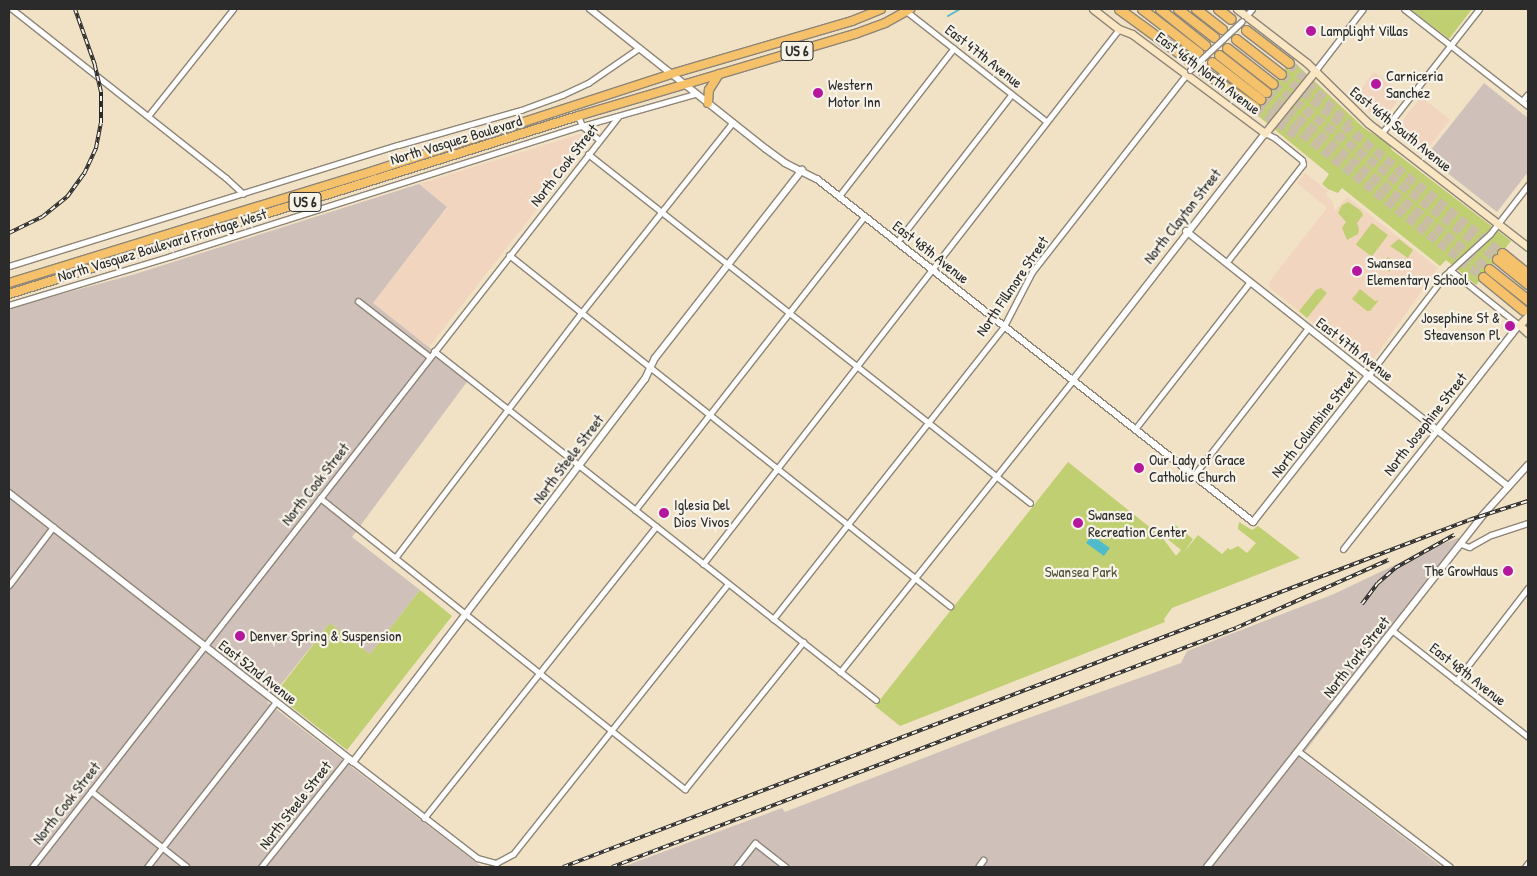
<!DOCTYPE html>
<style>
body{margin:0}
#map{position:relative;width:1537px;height:876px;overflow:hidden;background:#f1e1c5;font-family:"Patrick Hand",sans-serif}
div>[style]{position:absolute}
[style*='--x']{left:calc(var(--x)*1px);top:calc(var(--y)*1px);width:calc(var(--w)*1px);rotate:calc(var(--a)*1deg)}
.built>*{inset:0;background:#f2d5be;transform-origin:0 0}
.industrial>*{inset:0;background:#cfc1ba}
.green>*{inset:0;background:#c0cf71;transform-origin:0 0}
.water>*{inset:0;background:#4fbbcb;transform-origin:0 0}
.stream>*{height:2px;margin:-1px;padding:0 1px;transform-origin:1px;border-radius:1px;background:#4fbbcb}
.motorway-tunnel>*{height:9px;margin-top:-4.5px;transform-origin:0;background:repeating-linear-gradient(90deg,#c9bda6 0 9px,transparent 0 13.5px)}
.roads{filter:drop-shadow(1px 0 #8e8678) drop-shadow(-1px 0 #8e8678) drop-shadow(0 1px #8e8678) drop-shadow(0 -1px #8e8678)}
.minor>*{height:5px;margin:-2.5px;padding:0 2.5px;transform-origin:2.5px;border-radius:2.5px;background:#fff}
.tertiary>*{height:6px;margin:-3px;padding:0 3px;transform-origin:3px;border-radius:3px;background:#fff}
.secondary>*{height:7px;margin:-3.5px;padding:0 3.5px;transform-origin:3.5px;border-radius:3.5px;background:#fbe6c4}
.trunk>*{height:8px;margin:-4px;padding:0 4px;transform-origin:4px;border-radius:4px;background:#f5c16b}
.motorway>*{height:9px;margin:-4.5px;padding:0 4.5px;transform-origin:4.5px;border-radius:4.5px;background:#f5c16b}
.rail>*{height:4px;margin-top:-2px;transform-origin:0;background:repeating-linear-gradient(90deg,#f7f3e8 0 5.5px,#2b2b2b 0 11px);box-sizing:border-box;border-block:1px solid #2b2b2b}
.bridges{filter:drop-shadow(1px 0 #8e8678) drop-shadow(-1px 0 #8e8678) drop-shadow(0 1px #8e8678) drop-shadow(0 -1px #8e8678)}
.minor-bridge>*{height:5px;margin:-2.5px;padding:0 2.5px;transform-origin:2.5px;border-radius:2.5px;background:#fff}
.dots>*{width:14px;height:14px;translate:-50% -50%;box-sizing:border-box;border:2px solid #f7f3e8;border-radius:50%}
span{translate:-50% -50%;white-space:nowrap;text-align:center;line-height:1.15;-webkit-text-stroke:4.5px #f7f3e8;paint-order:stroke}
.shield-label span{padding:1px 4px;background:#f7f3e8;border:1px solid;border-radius:4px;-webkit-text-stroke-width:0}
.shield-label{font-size:14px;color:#2b2b2b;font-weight:700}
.poi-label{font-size:15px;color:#2b2b2b}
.left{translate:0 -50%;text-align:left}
.right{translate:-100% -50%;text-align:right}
.street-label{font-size:15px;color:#2b2b2b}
.park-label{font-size:15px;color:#50543c}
.frame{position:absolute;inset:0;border:10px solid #2b2b2b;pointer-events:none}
</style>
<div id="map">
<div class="built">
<i style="left:1374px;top:72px;width:36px;height:34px;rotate:37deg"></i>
<i style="left:1421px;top:97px;width:37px;height:43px;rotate:38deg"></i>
<i style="clip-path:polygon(580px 134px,590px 141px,429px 347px,373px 303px,447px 208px,419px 184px)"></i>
<i style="clip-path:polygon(1305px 173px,1328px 191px,1326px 195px,1332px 201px,1335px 211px,1347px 197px,1438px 268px,1368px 367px,1270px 288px,1269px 282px,1327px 208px,1297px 183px)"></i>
</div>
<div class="industrial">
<i style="clip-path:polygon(1484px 83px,1528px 118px,1528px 172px,1497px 212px,1426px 156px)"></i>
<i style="clip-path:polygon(419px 184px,447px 207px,373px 303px,469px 379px,352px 537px,420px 590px,370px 654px,330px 623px,267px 702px,482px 867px,9px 867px,9px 308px,132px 275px)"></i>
<i style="clip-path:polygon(1474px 532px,1300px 758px,1442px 867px,622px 867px,782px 808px,785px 812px,1001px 728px,1181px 663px,1187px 651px,1334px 594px,1426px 550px)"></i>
</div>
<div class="green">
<i style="clip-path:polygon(1410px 9px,1472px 9px,1449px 39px)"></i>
<i style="clip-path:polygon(1292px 60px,1364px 128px,1389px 144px,1392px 150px,1511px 241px,1476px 285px,1446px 260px,1440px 266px,1342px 188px,1338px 193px,1328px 189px,1322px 184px,1329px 174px,1252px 111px)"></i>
<i style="clip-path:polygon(1348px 202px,1360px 210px,1363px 215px,1357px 223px,1359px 229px,1358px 234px,1347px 240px,1342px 228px,1346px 222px,1338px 213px,1342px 205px)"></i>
<i style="left:1372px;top:223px;width:20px;height:27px;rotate:37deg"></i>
<i style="clip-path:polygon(1399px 239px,1413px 250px,1408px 258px,1390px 246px)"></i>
<i style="clip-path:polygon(1388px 257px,1396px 263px,1389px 272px,1382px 262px)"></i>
<i style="clip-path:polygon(1321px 288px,1327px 293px,1307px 318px,1299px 311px,1316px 290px)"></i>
<i style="clip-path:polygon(1360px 289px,1375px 301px,1379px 300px,1370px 311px,1367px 311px,1352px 299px)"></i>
<i style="clip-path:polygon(1068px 462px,1162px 537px,1176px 556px,1181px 550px,1164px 536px,1174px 524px,1193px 539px,1184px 552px,1198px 535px,1222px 554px,1228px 548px,1230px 550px,1238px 546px,1247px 553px,1256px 543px,1238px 529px,1239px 522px,1252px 530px,1258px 526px,1300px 558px,1172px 608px,1164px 619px,1165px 622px,900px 726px,875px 706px)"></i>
<i style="clip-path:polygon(420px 590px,452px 616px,347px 750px,275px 694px,330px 623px,370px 654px)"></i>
</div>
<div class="water">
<i style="left:1092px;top:535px;width:22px;height:10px;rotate:36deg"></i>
</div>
<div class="stream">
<i style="--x:968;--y:9;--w:11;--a:0"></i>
<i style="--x:948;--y:16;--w:14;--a:-30"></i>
</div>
<div class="motorway-tunnel">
<i style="--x:1289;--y:63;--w:86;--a:45.5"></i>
<i style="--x:1281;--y:74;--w:284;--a:39"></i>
<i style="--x:1273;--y:84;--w:284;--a:38"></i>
<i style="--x:1266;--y:92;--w:285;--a:38.4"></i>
<i style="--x:1260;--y:99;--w:285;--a:38.6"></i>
<i style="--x:1255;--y:107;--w:55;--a:34.6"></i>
</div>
<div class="roads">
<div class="minor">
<i style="--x:12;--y:9;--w:273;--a:38.3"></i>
<i style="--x:226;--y:178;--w:23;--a:43"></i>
<i style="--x:1404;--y:9;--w:157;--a:38"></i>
<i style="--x:906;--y:11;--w:178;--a:38.2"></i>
<i style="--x:1244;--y:18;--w:12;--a:-48"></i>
<i style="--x:1315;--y:71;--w:78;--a:-52.3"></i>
<i style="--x:1522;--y:101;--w:9;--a:-49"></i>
<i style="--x:148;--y:116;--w:137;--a:-51.5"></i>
<i style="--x:578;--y:116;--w:11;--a:68"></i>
<i style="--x:582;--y:126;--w:22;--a:39"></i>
<i style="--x:1381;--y:134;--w:159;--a:-51.9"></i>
<i style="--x:588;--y:154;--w:563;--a:38.29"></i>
<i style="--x:839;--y:196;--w:187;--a:-52.2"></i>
<i style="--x:897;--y:242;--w:187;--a:-52.2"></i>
<i style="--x:509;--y:255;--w:564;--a:38.52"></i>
<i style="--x:1226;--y:263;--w:125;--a:-52.1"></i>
<i style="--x:1303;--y:164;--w:4;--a:-104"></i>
<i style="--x:1302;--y:160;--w:35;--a:-141"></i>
<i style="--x:1275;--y:138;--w:11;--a:-153"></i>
<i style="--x:9;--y:266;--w:407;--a:-17.3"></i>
<i style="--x:398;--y:145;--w:128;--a:-15.9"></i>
<i style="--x:521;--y:110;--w:44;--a:-20.1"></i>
<i style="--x:562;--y:95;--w:29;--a:-25"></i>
<i style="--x:588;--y:83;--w:62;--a:-34.5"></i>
<i style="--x:1450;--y:270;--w:88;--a:38.6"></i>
<i style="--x:358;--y:301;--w:91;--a:37.9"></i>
<i style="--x:9;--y:305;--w:169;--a:-16.8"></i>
<i style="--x:171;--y:256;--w:431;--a:-17.6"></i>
<i style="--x:582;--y:126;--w:117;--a:-15.8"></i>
<i style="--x:434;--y:351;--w:563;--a:38.29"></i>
<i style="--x:1368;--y:376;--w:127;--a:-52.7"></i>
<i style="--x:1445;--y:275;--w:61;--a:-42.3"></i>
<i style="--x:1490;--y:234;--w:62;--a:-52.2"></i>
<i style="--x:1135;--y:429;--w:187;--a:-52"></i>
<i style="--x:1194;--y:475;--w:186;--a:-52.2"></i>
<i style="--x:320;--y:498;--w:467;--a:38.6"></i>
<i style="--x:685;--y:789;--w:189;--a:-51.2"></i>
<i style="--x:635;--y:510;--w:373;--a:-52"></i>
<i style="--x:1461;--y:544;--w:9;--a:21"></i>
<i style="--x:1469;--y:547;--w:25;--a:-29"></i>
<i style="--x:1491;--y:535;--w:39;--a:-18"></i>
<i style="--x:1343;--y:549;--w:152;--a:-51.7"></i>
<i style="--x:395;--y:558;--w:308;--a:-52.8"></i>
<i style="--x:581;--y:313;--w:243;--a:-51.5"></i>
<i style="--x:703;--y:564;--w:678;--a:-52.13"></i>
<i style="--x:9;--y:585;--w:73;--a:-52.8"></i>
<i style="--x:773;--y:619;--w:373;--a:-51.7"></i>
<i style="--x:1004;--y:326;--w:61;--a:-62.6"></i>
<i style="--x:1032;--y:272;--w:254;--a:-52"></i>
<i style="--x:1393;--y:631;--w:172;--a:38.1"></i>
<i style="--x:840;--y:672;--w:374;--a:-51.4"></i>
<i style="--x:1456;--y:681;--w:118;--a:-52.3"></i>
<i style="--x:1298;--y:751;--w:191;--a:37.3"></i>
<i style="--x:353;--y:762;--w:157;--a:37.7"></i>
<i style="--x:477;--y:858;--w:20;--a:15"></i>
<i style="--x:496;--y:863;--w:19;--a:-28"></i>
<i style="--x:513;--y:854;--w:345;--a:-51.5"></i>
<i style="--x:91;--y:791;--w:122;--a:38.4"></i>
<i style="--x:424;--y:818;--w:373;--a:-51.5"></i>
<i style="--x:32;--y:867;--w:952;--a:-52"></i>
<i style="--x:147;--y:867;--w:209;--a:-52"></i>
<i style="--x:261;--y:867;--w:139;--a:-51.4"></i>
<i style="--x:736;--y:867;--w:31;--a:-52"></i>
<i style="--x:755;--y:843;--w:39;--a:38"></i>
<i style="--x:978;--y:867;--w:9;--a:-54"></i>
<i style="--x:1525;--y:867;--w:5;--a:-53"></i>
</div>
<div class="tertiary">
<i style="--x:590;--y:9;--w:225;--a:38.5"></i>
<i style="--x:766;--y:149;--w:24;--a:36"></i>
<i style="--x:785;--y:163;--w:36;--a:27"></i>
<i style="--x:817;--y:179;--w:555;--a:38.19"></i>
<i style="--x:1253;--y:522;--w:186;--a:-51.8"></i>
<i style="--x:1186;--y:231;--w:411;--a:38.4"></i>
<i style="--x:1073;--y:380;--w:313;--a:-52.1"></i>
<i style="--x:1437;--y:430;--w:133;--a:-52"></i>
<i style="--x:9;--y:493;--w:437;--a:38"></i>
<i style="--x:353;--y:762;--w:482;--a:-52.7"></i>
<i style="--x:645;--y:379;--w:23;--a:-65"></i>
<i style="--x:655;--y:358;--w:239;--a:-52"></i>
<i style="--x:1207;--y:867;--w:446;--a:-51.9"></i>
<i style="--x:1482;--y:516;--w:69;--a:-48"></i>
</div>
<div class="secondary">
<i style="--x:1093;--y:9;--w:33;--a:38"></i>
<i style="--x:1119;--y:29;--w:14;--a:21"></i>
<i style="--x:1132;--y:34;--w:166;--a:36.7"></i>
<i style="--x:1265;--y:133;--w:80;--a:-51.1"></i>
<i style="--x:1237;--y:9;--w:88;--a:37.6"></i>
<i style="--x:1307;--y:63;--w:86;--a:44.5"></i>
<i style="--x:1368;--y:123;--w:202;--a:37.8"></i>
<i style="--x:1528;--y:316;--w:13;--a:135"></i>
<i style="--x:1519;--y:325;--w:12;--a:42"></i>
</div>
<div class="trunk">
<i style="--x:708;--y:103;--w:13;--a:-86"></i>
<i style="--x:709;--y:90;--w:19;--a:-58"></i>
<i style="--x:9;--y:283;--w:381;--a:-17.1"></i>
<i style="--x:373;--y:171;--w:313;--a:-18"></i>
<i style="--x:671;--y:74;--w:189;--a:-16.3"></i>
<i style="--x:852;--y:21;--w:31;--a:-22"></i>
<i style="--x:9;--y:294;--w:596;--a:-17.37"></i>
<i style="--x:578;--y:116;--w:289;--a:-16.5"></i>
<i style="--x:855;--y:34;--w:32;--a:-20"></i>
<i style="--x:885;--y:23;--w:29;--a:-29"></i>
</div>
<div class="motorway">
<i style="--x:1119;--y:9;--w:87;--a:36.1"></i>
<i style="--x:1142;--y:9;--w:71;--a:37.5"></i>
<i style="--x:1160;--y:9;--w:58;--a:38.7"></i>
<i style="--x:1178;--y:9;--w:46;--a:37.9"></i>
<i style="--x:1196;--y:9;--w:33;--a:38"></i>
<i style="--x:1218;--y:9;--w:16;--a:38"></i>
<i style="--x:1246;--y:30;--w:54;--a:37.5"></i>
<i style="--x:1236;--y:39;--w:57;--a:37.9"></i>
<i style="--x:1227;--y:48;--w:58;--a:38"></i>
<i style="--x:1219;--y:55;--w:60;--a:38.2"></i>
<i style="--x:1212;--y:62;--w:61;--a:37.6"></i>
<i style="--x:1203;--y:71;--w:63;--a:34.7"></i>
<i style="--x:1502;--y:253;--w:33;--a:39"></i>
<i style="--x:1497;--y:259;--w:40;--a:39"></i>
<i style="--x:1489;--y:269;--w:50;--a:38.5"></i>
<i style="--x:1483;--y:277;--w:52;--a:39.5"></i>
</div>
</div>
<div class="rail">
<i style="--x:9;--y:233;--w:37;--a:-26"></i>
<i style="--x:42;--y:217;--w:32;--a:-39"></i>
<i style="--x:67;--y:197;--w:29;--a:-54"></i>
<i style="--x:84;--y:174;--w:29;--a:-65"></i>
<i style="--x:96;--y:148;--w:25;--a:-79"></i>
<i style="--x:101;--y:123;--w:31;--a:-90"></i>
<i style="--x:101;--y:92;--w:28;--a:-103"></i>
<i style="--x:95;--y:65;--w:59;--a:-109.7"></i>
<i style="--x:1362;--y:604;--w:26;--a:-53"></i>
<i style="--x:1378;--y:583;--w:23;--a:-41"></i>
<i style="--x:1395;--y:568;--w:68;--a:-29.2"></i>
<i style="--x:563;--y:867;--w:970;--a:-20.96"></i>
<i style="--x:1469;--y:520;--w:62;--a:-17.9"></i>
<i style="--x:612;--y:867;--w:668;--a:-20.96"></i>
<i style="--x:1236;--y:628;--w:167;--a:-24.1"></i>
</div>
<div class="bridges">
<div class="minor-bridge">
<i style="--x:1190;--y:70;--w:71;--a:-43.3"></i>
</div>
</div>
<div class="dots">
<i style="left:1311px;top:31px;background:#b5179e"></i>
<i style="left:1376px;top:84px;background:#b5179e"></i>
<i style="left:818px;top:93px;background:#b5179e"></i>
<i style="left:1357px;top:271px;background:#b5179e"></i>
<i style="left:1510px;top:326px;background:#b5179e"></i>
<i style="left:1139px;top:468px;background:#b5179e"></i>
<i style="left:664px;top:513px;background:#b5179e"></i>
<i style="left:1078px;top:523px;background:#b5179e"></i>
<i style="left:1508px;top:571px;background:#b5179e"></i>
<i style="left:240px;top:636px;background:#b5179e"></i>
</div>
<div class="shield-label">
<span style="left:797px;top:51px">US 6</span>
<span style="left:305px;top:202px">US 6</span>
</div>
<div class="poi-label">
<span class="left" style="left:1321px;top:31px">Lamplight Villas</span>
<span class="left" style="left:1386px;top:84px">Carniceria<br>Sanchez</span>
<span class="left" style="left:828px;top:93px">Western<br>Motor Inn</span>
<span class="left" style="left:1367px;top:271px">Swansea<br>Elementary School</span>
<span class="right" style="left:1500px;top:326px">Josephine St &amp;<br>Steavenson Pl</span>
<span class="left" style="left:1149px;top:468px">Our Lady of Grace<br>Catholic Church</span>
<span class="left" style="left:674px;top:513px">Iglesia Del<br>Dios Vivos</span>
<span class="left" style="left:1088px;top:523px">Swansea<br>Recreation Center</span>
<span class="right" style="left:1498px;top:571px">The GrowHaus</span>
<span class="left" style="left:250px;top:636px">Denver Spring &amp; Suspension</span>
</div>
<div class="street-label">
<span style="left:984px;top:56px;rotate:38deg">East 47th Avenue</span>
<span style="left:1208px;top:73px;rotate:37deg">East 46th North Avenue</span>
<span style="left:1401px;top:129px;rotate:39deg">East 46th South Avenue</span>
<span style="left:456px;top:140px;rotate:-17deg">North Vasquez Boulevard</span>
<span style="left:564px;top:165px;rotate:-52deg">North Cook Street</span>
<span style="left:1182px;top:216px;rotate:-52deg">North Clayton Street</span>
<span style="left:162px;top:245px;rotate:-17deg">North Vasquez Boulevard Frontage West</span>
<span style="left:931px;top:252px;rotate:38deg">East 48th Avenue</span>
<span style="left:1012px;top:286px;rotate:-56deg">North Fillmore Street</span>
<span style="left:1355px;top:349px;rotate:38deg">East 47th Avenue</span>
<span style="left:1314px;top:424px;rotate:-52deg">North Columbine Street</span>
<span style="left:1425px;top:424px;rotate:-52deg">North Josephine Street</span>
<span style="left:568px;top:459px;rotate:-53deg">North Steele Street</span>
<span style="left:315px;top:484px;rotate:-52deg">North Cook Street</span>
<span style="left:1356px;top:657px;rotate:-52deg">North York Street</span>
<span style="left:258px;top:672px;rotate:38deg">East 52nd Avenue</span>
<span style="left:1468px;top:674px;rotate:38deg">East 48th Avenue</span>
<span style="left:66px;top:803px;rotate:-52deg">North Cook Street</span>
<span style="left:295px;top:805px;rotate:-52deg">North Steele Street</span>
</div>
<div class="park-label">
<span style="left:1081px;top:572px">Swansea Park</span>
</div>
<div class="frame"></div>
</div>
